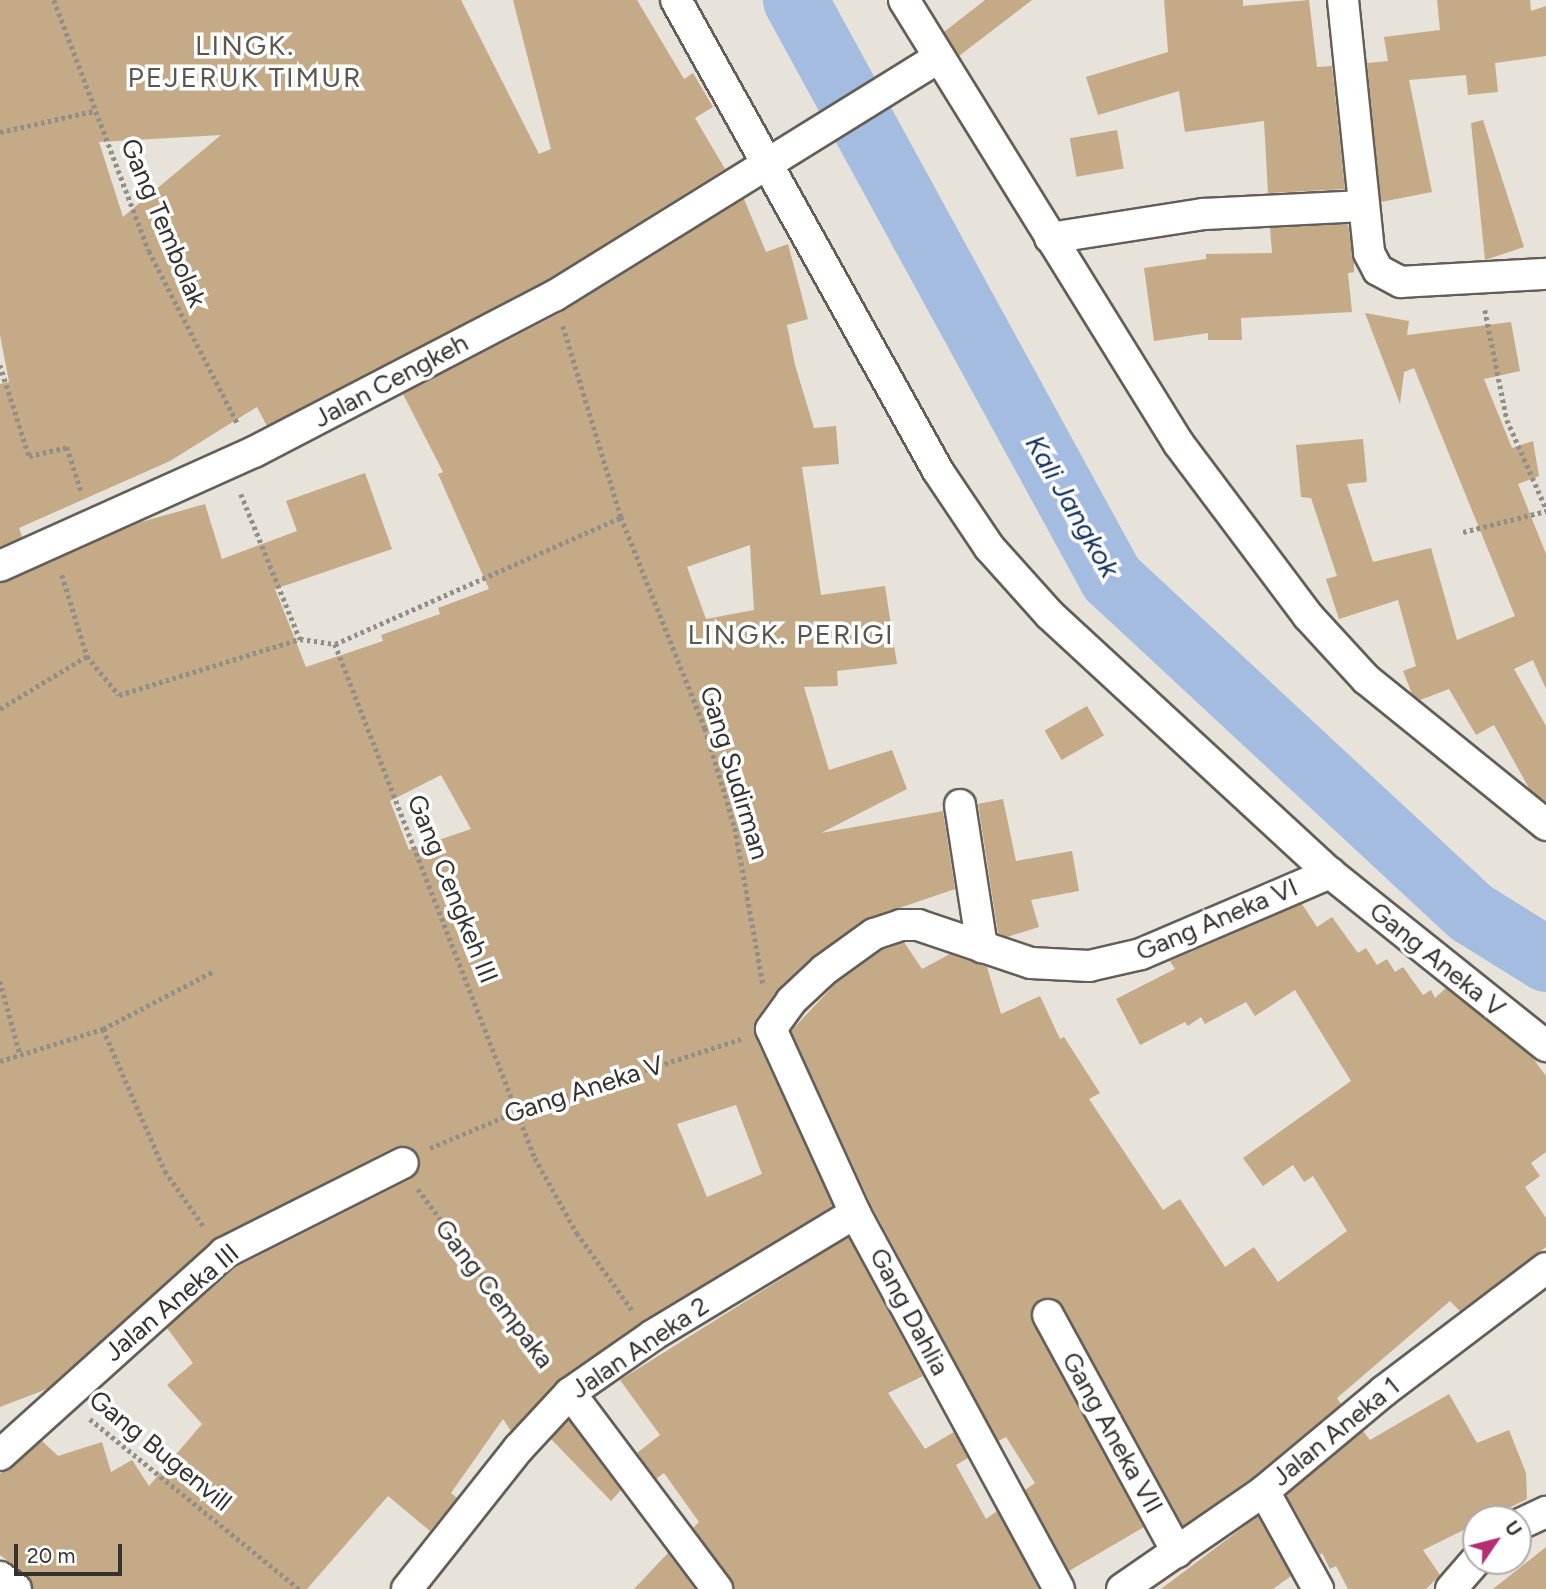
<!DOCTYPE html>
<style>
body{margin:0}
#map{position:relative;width:1546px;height:1589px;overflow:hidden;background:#e7e2da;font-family:Figtree,sans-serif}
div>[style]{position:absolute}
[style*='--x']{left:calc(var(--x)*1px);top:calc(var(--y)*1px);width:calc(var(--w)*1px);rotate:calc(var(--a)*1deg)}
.river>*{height:65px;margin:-32.5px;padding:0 32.5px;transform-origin:32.5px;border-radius:32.5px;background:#a4bce0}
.building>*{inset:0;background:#c4aa86;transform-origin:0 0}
.path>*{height:4.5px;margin-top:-2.25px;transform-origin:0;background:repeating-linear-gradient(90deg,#918e88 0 3.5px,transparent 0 7px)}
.roads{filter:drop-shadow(2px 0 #635e57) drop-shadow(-2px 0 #635e57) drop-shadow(0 2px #635e57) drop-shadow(0 -2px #635e57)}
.minor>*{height:30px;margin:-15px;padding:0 15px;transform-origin:15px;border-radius:15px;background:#fff}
span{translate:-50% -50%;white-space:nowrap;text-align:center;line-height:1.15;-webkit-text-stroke:7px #fff;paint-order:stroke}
.street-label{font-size:26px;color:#34322f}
.neighbourhood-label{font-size:28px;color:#5b5750;letter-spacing:2px}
.water-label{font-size:28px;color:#11305c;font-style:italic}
.north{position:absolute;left:1462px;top:1505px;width:70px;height:70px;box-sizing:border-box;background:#fff;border:2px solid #aeadac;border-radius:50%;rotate:55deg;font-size:19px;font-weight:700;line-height:28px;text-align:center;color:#34322f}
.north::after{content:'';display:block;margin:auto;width:24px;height:32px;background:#b42e71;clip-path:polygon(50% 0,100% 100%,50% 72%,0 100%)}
.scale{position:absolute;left:14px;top:1544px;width:108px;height:32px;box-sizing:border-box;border:4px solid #34322f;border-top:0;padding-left:9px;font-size:21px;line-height:24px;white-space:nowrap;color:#34322f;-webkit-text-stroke:5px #fff;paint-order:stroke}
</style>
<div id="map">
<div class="river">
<i style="--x:795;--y:0;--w:659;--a:61.33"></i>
<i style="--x:1111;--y:578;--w:492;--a:42.9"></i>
<i style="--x:1472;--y:913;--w:87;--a:31.9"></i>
</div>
<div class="building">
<i style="clip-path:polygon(evenodd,0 0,461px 0,539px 154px,551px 149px,513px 0,637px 0,684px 79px,693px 73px,713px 107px,695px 118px,725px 169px,545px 281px,267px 426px,257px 407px,170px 461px,19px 528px,22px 537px,0 547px,0 384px,9px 382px,0 335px,0 0,221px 135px,123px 217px,99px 142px,221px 135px)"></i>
<i style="clip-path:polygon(985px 0,1032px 0,959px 56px,944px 32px)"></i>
<i style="clip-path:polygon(1164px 0,1243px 0,1243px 6px,1309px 0,1317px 67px,1332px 66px,1345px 189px,1268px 193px,1264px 121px,1185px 132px,1179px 91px,1098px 115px,1086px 77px,1168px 52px)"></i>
<i style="clip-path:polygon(1437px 0,1530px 0,1531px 11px,1546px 6px,1546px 56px,1495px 63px,1498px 92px,1468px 95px,1466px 75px,1409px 80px,1432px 192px,1381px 202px,1367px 63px,1388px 61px,1384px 37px,1440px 30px)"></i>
<i style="clip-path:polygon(1483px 120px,1524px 247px,1485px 260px,1471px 123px)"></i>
<i style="left:1117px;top:130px;width:39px;height:48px;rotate:80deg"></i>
<i style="clip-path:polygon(evenodd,744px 199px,766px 252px,788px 244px,808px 319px,787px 325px,795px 365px,814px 428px,836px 426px,839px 464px,802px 467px,821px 595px,885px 586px,897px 664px,837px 671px,838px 686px,804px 687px,829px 770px,892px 750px,907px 789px,821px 833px,943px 811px,955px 889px,864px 920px,812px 957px,779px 988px,756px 1019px,755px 1036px,833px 1206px,643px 1321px,560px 1379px,511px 1431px,503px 1419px,451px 1493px,457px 1498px,430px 1531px,388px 1496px,307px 1589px,33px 1589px,27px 1575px,0 1555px,0 1474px,42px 1441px,58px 1456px,102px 1442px,111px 1472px,132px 1460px,149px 1486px,202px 1424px,167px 1385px,193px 1363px,167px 1328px,234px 1268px,411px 1179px,420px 1163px,412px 1148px,395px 1147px,216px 1238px,47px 1389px,0 1407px,0 583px,141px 522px,205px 504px,222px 559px,297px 531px,286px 501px,365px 473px,392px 549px,275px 589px,306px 667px,383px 641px,381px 635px,440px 614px,438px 608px,489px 589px,438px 474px,443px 472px,403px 394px,562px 312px,744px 199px,750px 545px,754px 610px,706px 619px,687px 567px,750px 545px,744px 199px,441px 775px,471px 829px,409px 850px,390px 801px,441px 775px,744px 199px,736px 1105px,762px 1174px,707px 1197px,677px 1124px,736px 1105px)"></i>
<i style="clip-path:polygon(1348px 224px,1354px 262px,1354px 272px,1348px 273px,1352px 312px,1241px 318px,1242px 340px,1208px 340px,1208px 333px,1154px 341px,1144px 268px,1206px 259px,1206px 254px,1272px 253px,1270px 228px)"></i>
<i style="clip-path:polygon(1365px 313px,1409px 321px,1407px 335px,1511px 322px,1520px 371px,1484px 379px,1512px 448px,1533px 441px,1539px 476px,1518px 484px,1546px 554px,1546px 689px,1533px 660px,1514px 669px,1546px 726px,1546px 802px,1530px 790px,1494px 725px,1476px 735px,1449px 689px,1420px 700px,1412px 694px,1403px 671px,1416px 666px,1398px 600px,1339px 619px,1326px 579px,1337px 576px,1311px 498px,1301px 497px,1296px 445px,1363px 439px,1367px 482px,1347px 484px,1373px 562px,1431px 548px,1457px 640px,1515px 616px,1414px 368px,1404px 372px,1400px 404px)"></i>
<i style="left:1087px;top:706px;width:34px;height:49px;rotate:60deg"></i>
<i style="clip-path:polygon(1003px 799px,1016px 861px,1072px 851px,1079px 891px,1031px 900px,1039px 927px,1007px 937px,998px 933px,978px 804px)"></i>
<i style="clip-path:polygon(1302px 904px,1317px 927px,1332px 917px,1358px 953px,1366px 948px,1377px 965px,1387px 959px,1395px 972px,1403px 967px,1423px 995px,1431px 990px,1435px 998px,1446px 988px,1532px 1057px,1546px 1076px,1546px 1152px,1531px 1163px,1540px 1176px,1525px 1187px,1546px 1218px,1546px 1247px,1460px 1311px,1450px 1301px,1337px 1398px,1341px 1404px,1253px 1477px,1183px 1526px,1063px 1307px,1049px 1298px,1039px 1300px,1031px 1314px,1033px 1323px,1144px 1527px,1069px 1571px,1025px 1490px,1035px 1483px,1006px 1437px,998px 1441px,871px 1205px,791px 1031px,835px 984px,882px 950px,904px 942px,922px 969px,950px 954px,987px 967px,1001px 1014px,1040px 996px,1060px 1039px,1064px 1037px,1100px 1093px,1089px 1099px,1163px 1210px,1180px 1199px,1225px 1267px,1254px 1247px,1278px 1282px,1347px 1231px,1313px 1176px,1304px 1182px,1293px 1165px,1263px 1186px,1243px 1158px,1351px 1081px,1295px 990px,1255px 1016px,1246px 1002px,1205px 1024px,1201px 1017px,1188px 1026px,1185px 1022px,1140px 1045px,1116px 999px,1175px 969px,1170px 961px)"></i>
<i style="clip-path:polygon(848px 1237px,923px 1376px,888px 1393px,925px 1449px,954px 1432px,968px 1458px,956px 1465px,986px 1519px,997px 1511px,1039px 1589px,734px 1589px,693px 1528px,699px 1522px,664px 1473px,656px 1479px,637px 1453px,660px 1435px,620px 1380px)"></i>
<i style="clip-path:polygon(1449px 1394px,1477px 1443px,1509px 1430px,1526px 1473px,1527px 1499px,1487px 1519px,1476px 1519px,1476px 1524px,1423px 1550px,1440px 1575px,1426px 1589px,1348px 1589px,1336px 1566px,1330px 1569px,1322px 1553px,1320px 1555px,1286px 1495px,1363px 1431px,1370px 1440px)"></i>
<i style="clip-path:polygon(569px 1420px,621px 1490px,611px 1501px,551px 1439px)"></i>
<i style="clip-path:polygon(1258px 1516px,1291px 1576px,1273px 1589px,1161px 1589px)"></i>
<i style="clip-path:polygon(1546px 1547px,1546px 1589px,1493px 1589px)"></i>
<i style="clip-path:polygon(668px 1553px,695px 1589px,634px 1589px)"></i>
</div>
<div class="path">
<i style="--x:54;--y:0;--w:268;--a:69.3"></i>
<i style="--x:149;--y:251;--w:195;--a:62.8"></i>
<i style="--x:0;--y:132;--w:96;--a:-12.6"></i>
<i style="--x:1485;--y:310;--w:112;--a:78.7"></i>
<i style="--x:1507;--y:420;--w:96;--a:66.1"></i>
<i style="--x:563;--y:326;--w:200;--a:73.1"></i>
<i style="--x:621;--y:517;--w:227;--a:68.3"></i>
<i style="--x:705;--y:728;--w:104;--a:73.3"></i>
<i style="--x:735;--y:828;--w:158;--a:79.8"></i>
<i style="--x:0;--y:365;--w:96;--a:72.3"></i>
<i style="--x:29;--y:456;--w:39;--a:-13"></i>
<i style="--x:67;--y:447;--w:49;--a:72.3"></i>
<i style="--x:241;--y:494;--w:157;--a:67.9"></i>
<i style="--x:300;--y:639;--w:35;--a:8"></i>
<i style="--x:335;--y:644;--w:552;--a:68.74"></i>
<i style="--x:535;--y:1158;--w:86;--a:60.8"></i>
<i style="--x:577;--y:1233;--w:95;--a:54.5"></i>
<i style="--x:1463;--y:532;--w:86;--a:-14.2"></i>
<i style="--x:62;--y:575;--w:85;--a:72.8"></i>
<i style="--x:335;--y:644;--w:313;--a:-23.9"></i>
<i style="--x:0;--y:709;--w:102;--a:-31.3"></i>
<i style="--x:87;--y:656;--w:50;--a:50.6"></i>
<i style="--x:119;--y:695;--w:189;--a:-17.2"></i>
<i style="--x:0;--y:981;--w:76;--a:74.7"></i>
<i style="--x:103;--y:1029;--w:155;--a:66.4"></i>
<i style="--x:165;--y:1171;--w:68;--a:55.1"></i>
<i style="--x:0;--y:1061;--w:108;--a:-17.3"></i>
<i style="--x:103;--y:1029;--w:123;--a:-27.6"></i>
<i style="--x:430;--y:1148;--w:95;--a:-22.8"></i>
<i style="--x:518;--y:1111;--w:234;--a:-17.9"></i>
<i style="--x:418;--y:1189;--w:222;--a:53.6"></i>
<i style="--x:90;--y:1419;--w:269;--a:39.1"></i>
</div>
<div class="roads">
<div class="minor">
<i style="--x:676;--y:0;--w:539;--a:60.91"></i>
<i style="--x:938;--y:471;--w:92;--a:56.1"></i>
<i style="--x:989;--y:547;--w:91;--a:48.1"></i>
<i style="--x:1050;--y:615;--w:381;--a:42.7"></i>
<i style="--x:1330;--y:873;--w:277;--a:38.7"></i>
<i style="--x:904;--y:0;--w:522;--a:58.23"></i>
<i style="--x:1179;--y:444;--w:215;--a:53.1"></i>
<i style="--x:1308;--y:616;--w:86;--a:47.4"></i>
<i style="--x:1366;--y:679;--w:232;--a:39"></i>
<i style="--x:1343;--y:0;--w:254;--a:84.1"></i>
<i style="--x:1369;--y:253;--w:19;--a:62"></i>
<i style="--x:1378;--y:270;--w:26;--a:28"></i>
<i style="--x:1401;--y:282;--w:145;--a:-3.2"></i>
<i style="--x:1050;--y:238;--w:156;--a:-8.9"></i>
<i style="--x:1204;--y:214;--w:160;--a:-2.9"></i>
<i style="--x:0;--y:566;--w:278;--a:-24.2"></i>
<i style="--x:254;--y:452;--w:338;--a:-27.5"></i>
<i style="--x:554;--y:296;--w:452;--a:-31.8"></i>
<i style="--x:960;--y:805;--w:144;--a:81.2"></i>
<i style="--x:1048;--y:1315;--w:270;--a:61.4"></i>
<i style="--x:570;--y:1393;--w:245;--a:53.1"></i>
<i style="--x:0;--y:1455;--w:302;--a:-42"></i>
<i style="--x:224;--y:1253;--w:200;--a:-26.7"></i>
<i style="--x:1264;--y:1491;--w:112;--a:61.1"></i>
<i style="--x:1518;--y:1525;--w:31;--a:-25"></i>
<i style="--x:0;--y:1577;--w:20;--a:37"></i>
<i style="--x:407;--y:1589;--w:179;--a:-51.6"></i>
<i style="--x:518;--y:1449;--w:76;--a:-47.1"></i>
<i style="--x:570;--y:1393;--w:101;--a:-34.9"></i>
<i style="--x:653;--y:1335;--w:236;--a:-31.1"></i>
<i style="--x:1059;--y:1589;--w:428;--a:-118.5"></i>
<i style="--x:855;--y:1213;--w:202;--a:-114.5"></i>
<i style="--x:771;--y:1029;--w:34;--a:-54"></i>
<i style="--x:791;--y:1001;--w:45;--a:-43.2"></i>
<i style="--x:824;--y:970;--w:62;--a:-35.8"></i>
<i style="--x:874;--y:934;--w:28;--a:-18"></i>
<i style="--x:901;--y:925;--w:17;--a:0"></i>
<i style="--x:918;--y:925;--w:119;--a:18.6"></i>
<i style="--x:1031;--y:963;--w:58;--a:3"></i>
<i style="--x:1089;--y:966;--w:53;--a:-13"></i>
<i style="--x:1141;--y:954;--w:206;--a:-23.2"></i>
<i style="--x:1122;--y:1589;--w:173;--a:-34.6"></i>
<i style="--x:1264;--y:1491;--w:156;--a:-39.8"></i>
<i style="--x:1384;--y:1391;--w:203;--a:-37.2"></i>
<i style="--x:1451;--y:1589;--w:38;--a:-49"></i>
</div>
</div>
<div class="street-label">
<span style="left:163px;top:223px;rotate:67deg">Gang Tembolak</span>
<span style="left:391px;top:381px;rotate:-28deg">Jalan Cengkeh</span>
<span style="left:734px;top:773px;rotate:73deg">Gang Sudirman</span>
<span style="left:452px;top:889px;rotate:68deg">Gang Cengkeh III</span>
<span style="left:1217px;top:920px;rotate:-23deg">Gang Aneka VI</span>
<span style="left:1437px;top:960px;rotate:39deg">Gang Aneka V</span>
<span style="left:584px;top:1090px;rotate:-18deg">Gang Aneka V</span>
<span style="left:494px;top:1294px;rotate:53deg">Gang Cempaka</span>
<span style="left:172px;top:1303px;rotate:-40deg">Jalan Aneka III</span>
<span style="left:909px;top:1312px;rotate:62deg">Gang Dahlia</span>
<span style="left:640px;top:1348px;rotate:-34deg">Jalan Aneka 2</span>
<span style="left:1336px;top:1432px;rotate:-39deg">Jalan Aneka 1</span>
<span style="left:1112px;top:1433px;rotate:61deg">Gang Aneka VII</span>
<span style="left:160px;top:1451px;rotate:39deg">Gang Bugenvill</span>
</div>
<div class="neighbourhood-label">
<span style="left:245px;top:61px">LINGK.<br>PEJERUK TIMUR</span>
<span style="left:791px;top:634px">LINGK. PERIGI</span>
</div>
<div class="water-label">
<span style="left:1073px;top:506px;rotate:60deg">Kali Jangkok</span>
</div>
<div class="north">U</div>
<div class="scale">20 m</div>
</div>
